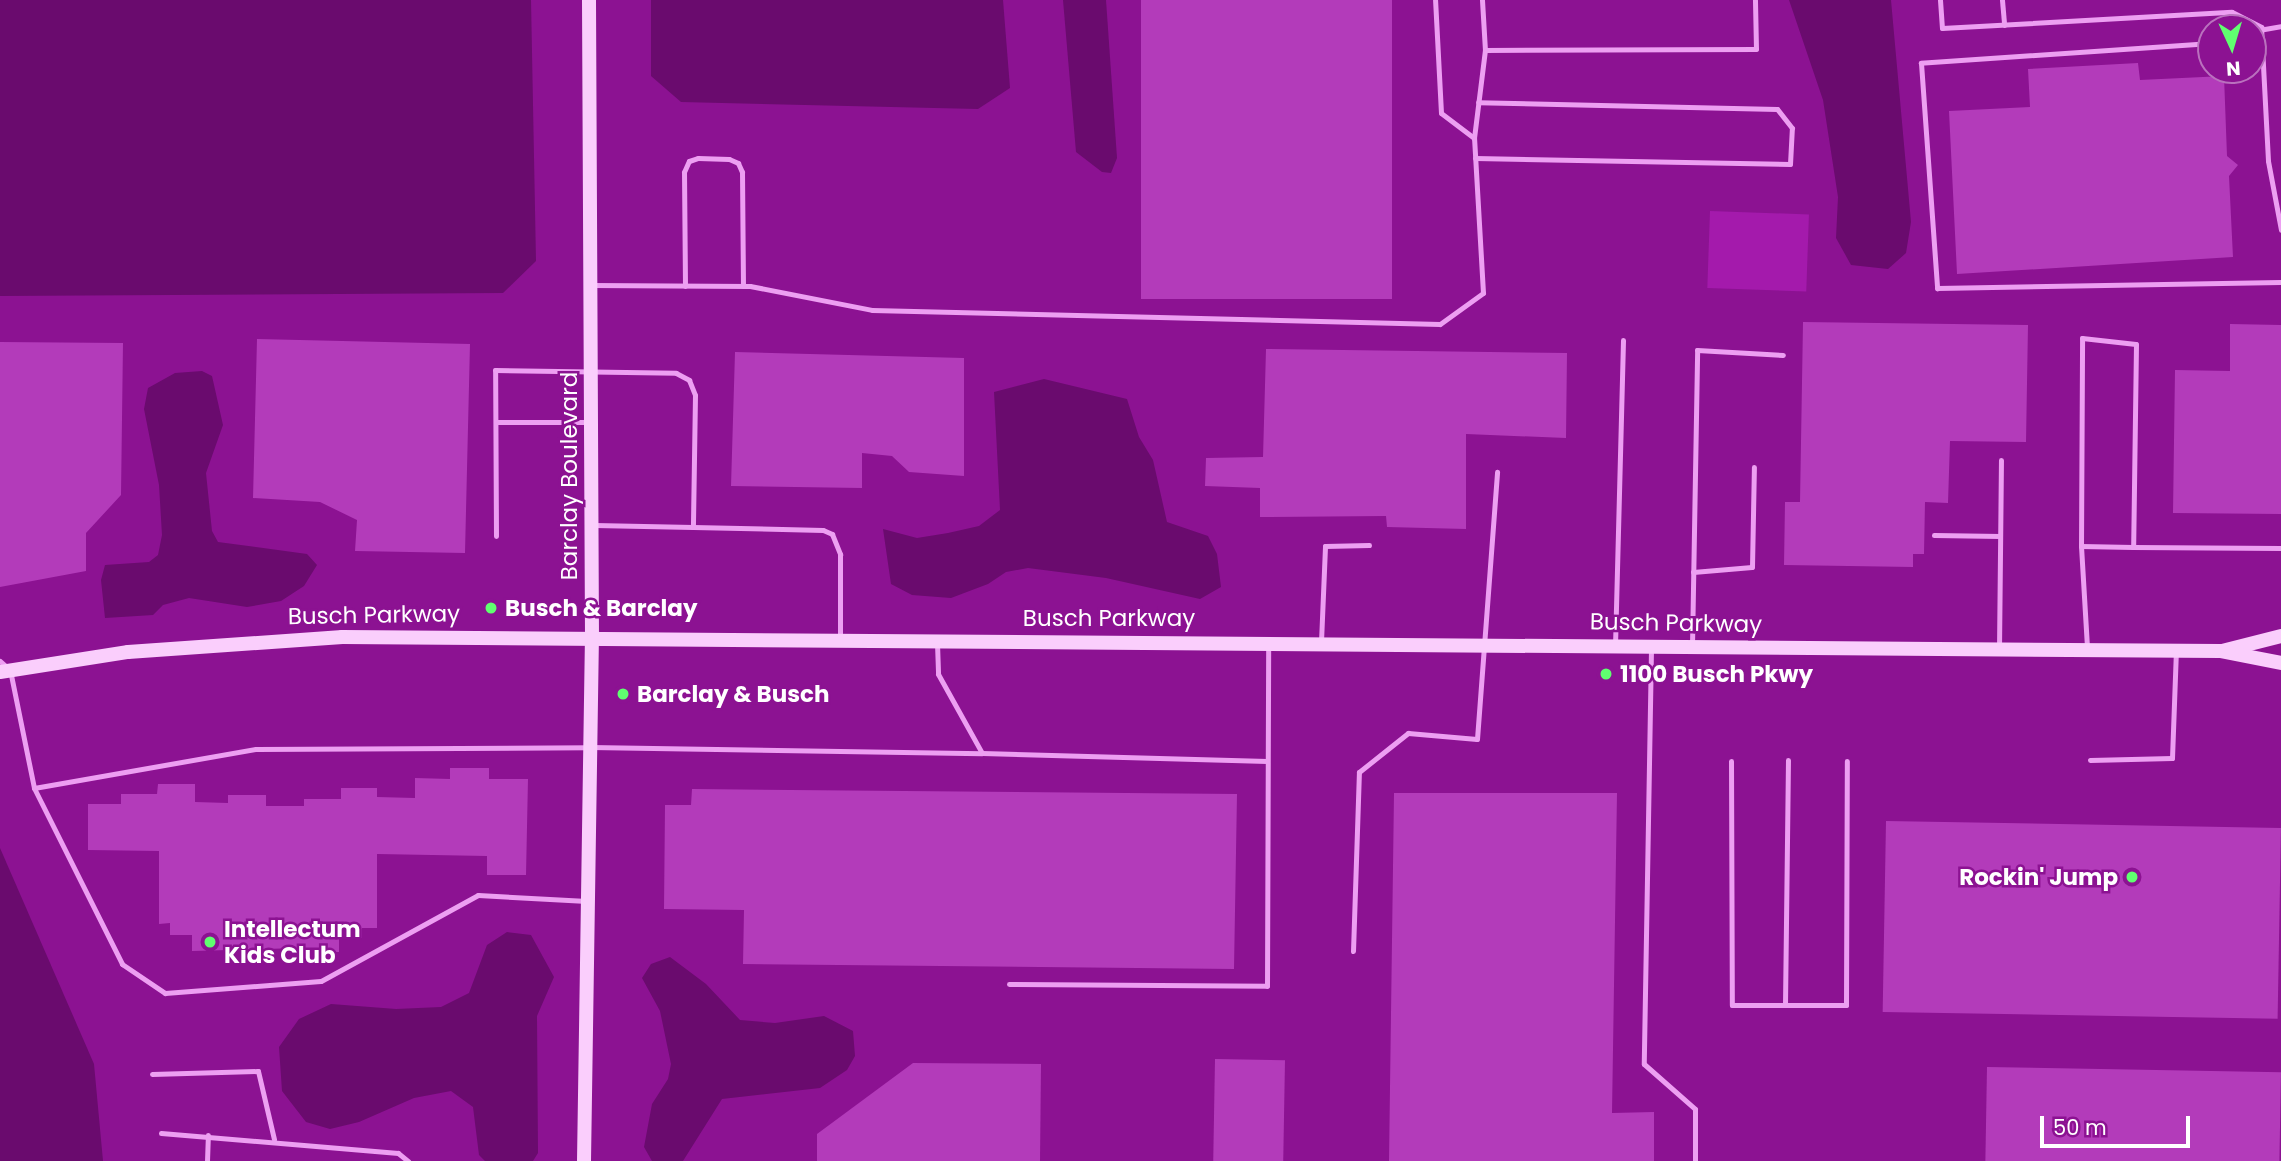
<!DOCTYPE html>
<style>
body{margin:0}
#map{position:relative;width:2281px;height:1161px;overflow:hidden;background:#8c1292;font-family:Poppins,sans-serif}
div>[style]{position:absolute}
[style*='--x']{left:calc(var(--x)*1px);top:calc(var(--y)*1px);width:calc(var(--w)*1px);rotate:calc(var(--a)*1deg)}
.green>*{inset:0;background:#a41aac;transform-origin:0 0}
.water>*{inset:0;background:#6a0b6e}
.building>*{inset:0;background:#b33bba;transform-origin:0 0}
.lane>*{height:5px;margin:-2.5px;padding:0 2.5px;transform-origin:2.5px;border-radius:2.5px;background:#ed9ff2}
.secondary>*{height:14px;margin:-7px;padding:0 7px;transform-origin:7px;border-radius:7px;background:#facefc}
.dots>*{width:19px;height:19px;translate:-50% -50%;box-sizing:border-box;border:4px solid #8c1292;border-radius:50%}
span{translate:-50% -50%;white-space:nowrap;text-align:center;line-height:1.15;-webkit-text-stroke:5px #8c1292;paint-order:stroke}
.street-label{font-size:23px;color:#fff}
.poi-label{font-size:23px;color:#fff;font-weight:700}
.left{translate:0 -50%;text-align:left}
.right{translate:-100% -50%;text-align:right}
.north{position:absolute;left:2197px;top:14px;width:70px;height:70px;box-sizing:border-box;background:#8c1292;border:2px solid #ba71be;border-radius:50%;rotate:176deg;font-size:19px;font-weight:700;line-height:28px;text-align:center;color:#fff}
.north::after{content:'';display:block;margin:auto;width:24px;height:32px;background:#60ff70;clip-path:polygon(50% 0,100% 100%,50% 72%,0 100%)}
.scale{position:absolute;left:2040px;top:1116px;width:150px;height:32px;box-sizing:border-box;border:4px solid #fff;border-top:0;padding-left:9px;font-size:21px;line-height:24px;white-space:nowrap;color:#fff;-webkit-text-stroke:5px #8c1292;paint-order:stroke}
</style>
<div id="map">
<div class="green">
<i style="left:1710px;top:211px;width:99px;height:77px;rotate:2deg"></i>
</div>
<div class="water">
<i style="clip-path:polygon(0 0,531px 0,536px 261px,503px 293px,0 296px)"></i>
<i style="clip-path:polygon(651px 0,1003px 0,1010px 88px,978px 109px,681px 102px,651px 76px)"></i>
<i style="clip-path:polygon(1063px 0,1106px 0,1117px 158px,1111px 173px,1102px 172px,1076px 152px)"></i>
<i style="clip-path:polygon(1789px 0,1891px 0,1911px 222px,1906px 253px,1888px 269px,1851px 265px,1836px 238px,1838px 197px,1823px 100px)"></i>
<i style="clip-path:polygon(202px 371px,212px 376px,223px 425px,206px 473px,212px 531px,218px 542px,307px 554px,317px 565px,304px 586px,281px 601px,247px 607px,189px 598px,163px 605px,153px 615px,105px 618px,101px 580px,105px 565px,149px 562px,158px 555px,162px 535px,159px 485px,144px 409px,148px 388px,175px 373px)"></i>
<i style="clip-path:polygon(1044px 379px,1127px 399px,1139px 437px,1153px 460px,1167px 522px,1208px 536px,1217px 554px,1221px 587px,1200px 599px,1106px 578px,1028px 568px,1006px 572px,988px 584px,951px 598px,912px 595px,891px 584px,883px 529px,917px 538px,948px 533px,979px 526px,1000px 510px,994px 392px)"></i>
<i style="clip-path:polygon(0 848px,94px 1064px,103px 1161px,0 1161px)"></i>
<i style="clip-path:polygon(507px 932px,531px 935px,554px 977px,537px 1016px,538px 1153px,533px 1161px,485px 1161px,479px 1155px,473px 1107px,451px 1091px,414px 1098px,359px 1122px,330px 1129px,306px 1122px,282px 1091px,279px 1047px,299px 1019px,331px 1004px,396px 1009px,441px 1007px,469px 993px,487px 945px)"></i>
<i style="clip-path:polygon(670px 957px,706px 984px,740px 1020px,775px 1023px,824px 1016px,853px 1031px,855px 1056px,847px 1070px,820px 1088px,722px 1099px,683px 1161px,652px 1161px,644px 1147px,652px 1104px,668px 1079px,671px 1064px,660px 1011px,642px 978px,651px 964px)"></i>
</div>
<div class="building">
<i style="left:1141px;top:0;width:251px;height:299px"></i>
<i style="clip-path:polygon(2138px 63px,2140px 80px,2224px 76px,2227px 156px,2238px 165px,2229px 176px,2233px 257px,1957px 274px,1949px 111px,2030px 107px,2028px 69px)"></i>
<i style="clip-path:polygon(1803px 322px,2028px 325px,2026px 442px,1950px 441px,1948px 503px,1925px 502px,1924px 554px,1913px 554px,1913px 567px,1784px 565px,1785px 502px,1800px 502px)"></i>
<i style="clip-path:polygon(2230px 324px,2281px 325px,2281px 514px,2173px 513px,2175px 370px,2230px 371px)"></i>
<i style="clip-path:polygon(257px 339px,470px 344px,465px 553px,355px 551px,357px 520px,320px 502px,253px 498px)"></i>
<i style="clip-path:polygon(0 342px,123px 343px,121px 495px,86px 533px,86px 571px,0 587px)"></i>
<i style="clip-path:polygon(1266px 349px,1567px 353px,1566px 438px,1466px 434px,1466px 529px,1387px 527px,1386px 516px,1260px 517px,1260px 488px,1205px 486px,1206px 458px,1263px 457px)"></i>
<i style="clip-path:polygon(735px 352px,964px 358px,964px 476px,909px 472px,892px 456px,862px 453px,862px 488px,731px 486px)"></i>
<i style="clip-path:polygon(450px 768px,489px 768px,489px 779px,528px 779px,526px 875px,487px 875px,487px 856px,377px 854px,377px 928px,362px 928px,362px 938px,339px 938px,339px 952px,301px 952px,301px 948px,192px 951px,192px 935px,170px 935px,170px 923px,159px 924px,159px 851px,88px 850px,88px 804px,121px 804px,121px 794px,157px 794px,158px 784px,195px 784px,195px 802px,228px 803px,228px 795px,266px 795px,266px 806px,304px 806px,304px 799px,341px 799px,341px 788px,377px 788px,377px 797px,415px 798px,415px 778px,450px 779px)"></i>
<i style="clip-path:polygon(692px 789px,1237px 794px,1234px 969px,743px 964px,744px 910px,664px 909px,665px 805px,691px 805px)"></i>
<i style="clip-path:polygon(1394px 793px,1617px 793px,1612px 1113px,1654px 1112px,1654px 1161px,1389px 1161px)"></i>
<i style="left:1886px;top:821px;width:395px;height:191px;rotate:1deg"></i>
<i style="left:1215px;top:1059px;width:70px;height:102px;rotate:1deg"></i>
<i style="clip-path:polygon(913px 1063px,1041px 1064px,1040px 1161px,817px 1161px,817px 1134px)"></i>
<i style="left:1987px;top:1067px;width:294px;height:94px;rotate:1deg"></i>
</div>
<div class="lane">
<i style="--x:1482;--y:0;--w:50;--a:86.6"></i>
<i style="--x:1485;--y:50;--w:271;--a:-0.2"></i>
<i style="--x:1756;--y:49;--w:49;--a:-91.2"></i>
<i style="--x:1940;--y:0;--w:28;--a:86"></i>
<i style="--x:1942;--y:28;--w:290;--a:-3.2"></i>
<i style="--x:2232;--y:12;--w:33;--a:27"></i>
<i style="--x:2261;--y:27;--w:134;--a:87"></i>
<i style="--x:2268;--y:161;--w:70;--a:79.3"></i>
<i style="--x:2002;--y:0;--w:25;--a:85"></i>
<i style="--x:2253;--y:31;--w:28;--a:-10"></i>
<i style="--x:2211;--y:43;--w:291;--a:176.1"></i>
<i style="--x:1921;--y:63;--w:226;--a:85.9"></i>
<i style="--x:1937;--y:288;--w:344;--a:-1"></i>
<i style="--x:1474;--y:138;--w:89;--a:-82.9"></i>
<i style="--x:1475;--y:158;--w:315;--a:1.1"></i>
<i style="--x:1790;--y:164;--w:36;--a:-87"></i>
<i style="--x:1792;--y:128;--w:24;--a:-128"></i>
<i style="--x:1777;--y:109;--w:299;--a:-178.7"></i>
<i style="--x:591;--y:285;--w:159;--a:0.4"></i>
<i style="--x:750;--y:286;--w:124;--a:11.1"></i>
<i style="--x:872;--y:310;--w:568;--a:1.41"></i>
<i style="--x:1440;--y:324;--w:53;--a:-35.8"></i>
<i style="--x:1483;--y:293;--w:155;--a:-93.3"></i>
<i style="--x:1474;--y:138;--w:41;--a:-142.9"></i>
<i style="--x:1441;--y:113;--w:113;--a:-93"></i>
<i style="--x:685;--y:286;--w:114;--a:-90.5"></i>
<i style="--x:684;--y:172;--w:12;--a:-66"></i>
<i style="--x:689;--y:161;--w:9;--a:-18"></i>
<i style="--x:698;--y:158;--w:31;--a:2"></i>
<i style="--x:729;--y:159;--w:10;--a:24"></i>
<i style="--x:738;--y:163;--w:10;--a:66"></i>
<i style="--x:742;--y:172;--w:114;--a:89.5"></i>
<i style="--x:496;--y:422;--w:95;--a:0"></i>
<i style="--x:594;--y:525;--w:99;--a:1.2"></i>
<i style="--x:1934;--y:535;--w:66;--a:0.9"></i>
<i style="--x:496;--y:536;--w:166;--a:-90.3"></i>
<i style="--x:495;--y:370;--w:181;--a:0.9"></i>
<i style="--x:676;--y:373;--w:15;--a:28"></i>
<i style="--x:689;--y:380;--w:16;--a:68"></i>
<i style="--x:695;--y:395;--w:132;--a:90.9"></i>
<i style="--x:693;--y:527;--w:130;--a:1.3"></i>
<i style="--x:823;--y:530;--w:10;--a:24"></i>
<i style="--x:832;--y:534;--w:22;--a:68"></i>
<i style="--x:840;--y:554;--w:85;--a:90"></i>
<i style="--x:2081;--y:546;--w:52;--a:1.1"></i>
<i style="--x:1693;--y:572;--w:59;--a:-4.8"></i>
<i style="--x:1752;--y:567;--w:100;--a:-88.9"></i>
<i style="--x:1321;--y:642;--w:96;--a:-87.6"></i>
<i style="--x:1325;--y:546;--w:44;--a:-1.3"></i>
<i style="--x:937;--y:643;--w:31;--a:88"></i>
<i style="--x:938;--y:674;--w:90;--a:60.9"></i>
<i style="--x:982;--y:753;--w:285;--a:1.6"></i>
<i style="--x:1615;--y:646;--w:306;--a:-88.5"></i>
<i style="--x:1692;--y:646;--w:296;--a:-89"></i>
<i style="--x:1697;--y:350;--w:86;--a:3.3"></i>
<i style="--x:2087;--y:647;--w:101;--a:-93.4"></i>
<i style="--x:2081;--y:546;--w:208;--a:-89.7"></i>
<i style="--x:2082;--y:338;--w:54;--a:6.3"></i>
<i style="--x:2136;--y:344;--w:203;--a:90.8"></i>
<i style="--x:2133;--y:547;--w:148;--a:0.4"></i>
<i style="--x:1651;--y:649;--w:415;--a:91"></i>
<i style="--x:1644;--y:1064;--w:68;--a:41.4"></i>
<i style="--x:1695;--y:1109;--w:52;--a:90"></i>
<i style="--x:1999;--y:649;--w:189;--a:-89.4"></i>
<i style="--x:0;--y:661;--w:13;--a:42"></i>
<i style="--x:10;--y:670;--w:120;--a:78.5"></i>
<i style="--x:34;--y:788;--w:197;--a:63.4"></i>
<i style="--x:122;--y:964;--w:52;--a:34"></i>
<i style="--x:165;--y:993;--w:156;--a:-4.4"></i>
<i style="--x:321;--y:981;--w:179;--a:-28.7"></i>
<i style="--x:478;--y:895;--w:109;--a:3.2"></i>
<i style="--x:2090;--y:760;--w:82;--a:-1.4"></i>
<i style="--x:2172;--y:758;--w:107;--a:-87.9"></i>
<i style="--x:1731;--y:761;--w:244;--a:89.8"></i>
<i style="--x:1732;--y:1005;--w:114;--a:0"></i>
<i style="--x:1846;--y:1005;--w:244;--a:-89.8"></i>
<i style="--x:34;--y:788;--w:225;--a:-10"></i>
<i style="--x:256;--y:749;--w:334;--a:-0.3"></i>
<i style="--x:590;--y:747;--w:392;--a:0.9"></i>
<i style="--x:1353;--y:951;--w:179;--a:-88.1"></i>
<i style="--x:1359;--y:772;--w:63;--a:-38.5"></i>
<i style="--x:1408;--y:733;--w:69;--a:5"></i>
<i style="--x:1477;--y:739;--w:268;--a:-85.7"></i>
<i style="--x:1009;--y:984;--w:258;--a:0.4"></i>
<i style="--x:1267;--y:986;--w:340;--a:-89.8"></i>
<i style="--x:1785;--y:1005;--w:245;--a:-89.3"></i>
<i style="--x:152;--y:1074;--w:106;--a:-1.6"></i>
<i style="--x:258;--y:1071;--w:70;--a:76.8"></i>
<i style="--x:161;--y:1133;--w:238;--a:4.8"></i>
<i style="--x:398;--y:1153;--w:13;--a:39"></i>
<i style="--x:207;--y:1161;--w:26;--a:-88"></i>
</div>
<div class="secondary">
<i style="--x:2222;--y:651;--w:61;--a:-14.3"></i>
<i style="--x:0;--y:672;--w:130;--a:-8.9"></i>
<i style="--x:128;--y:652;--w:215;--a:-4"></i>
<i style="--x:342;--y:637;--w:1878;--a:0.43"></i>
<i style="--x:2220;--y:651;--w:62;--a:11.1"></i>
<i style="--x:584;--y:1161;--w:524;--a:-89.13"></i>
<i style="--x:592;--y:637;--w:637;--a:-90.27"></i>
</div>
<div class="dots">
<i style="left:491px;top:608px;background:#60ff70"></i>
<i style="left:1606px;top:674px;background:#60ff70"></i>
<i style="left:623px;top:694px;background:#60ff70"></i>
<i style="left:2132px;top:877px;background:#60ff70"></i>
<i style="left:210px;top:942px;background:#60ff70"></i>
</div>
<div class="street-label">
<span style="left:569px;top:476px;rotate:-90deg">Barclay Boulevard</span>
<span style="left:374px;top:615px;rotate:-1deg">Busch Parkway</span>
<span style="left:1109px;top:618px">Busch Parkway</span>
<span style="left:1676px;top:623px;rotate:1deg">Busch Parkway</span>
</div>
<div class="poi-label">
<span class="left" style="left:505px;top:608px">Busch &amp; Barclay</span>
<span class="left" style="left:1620px;top:674px">1100 Busch Pkwy</span>
<span class="left" style="left:637px;top:694px">Barclay &amp; Busch</span>
<span class="right" style="left:2118px;top:877px">Rockin' Jump</span>
<span class="left" style="left:224px;top:942px">Intellectum<br>Kids Club</span>
</div>
<div class="north">N</div>
<div class="scale">50 m</div>
</div>
